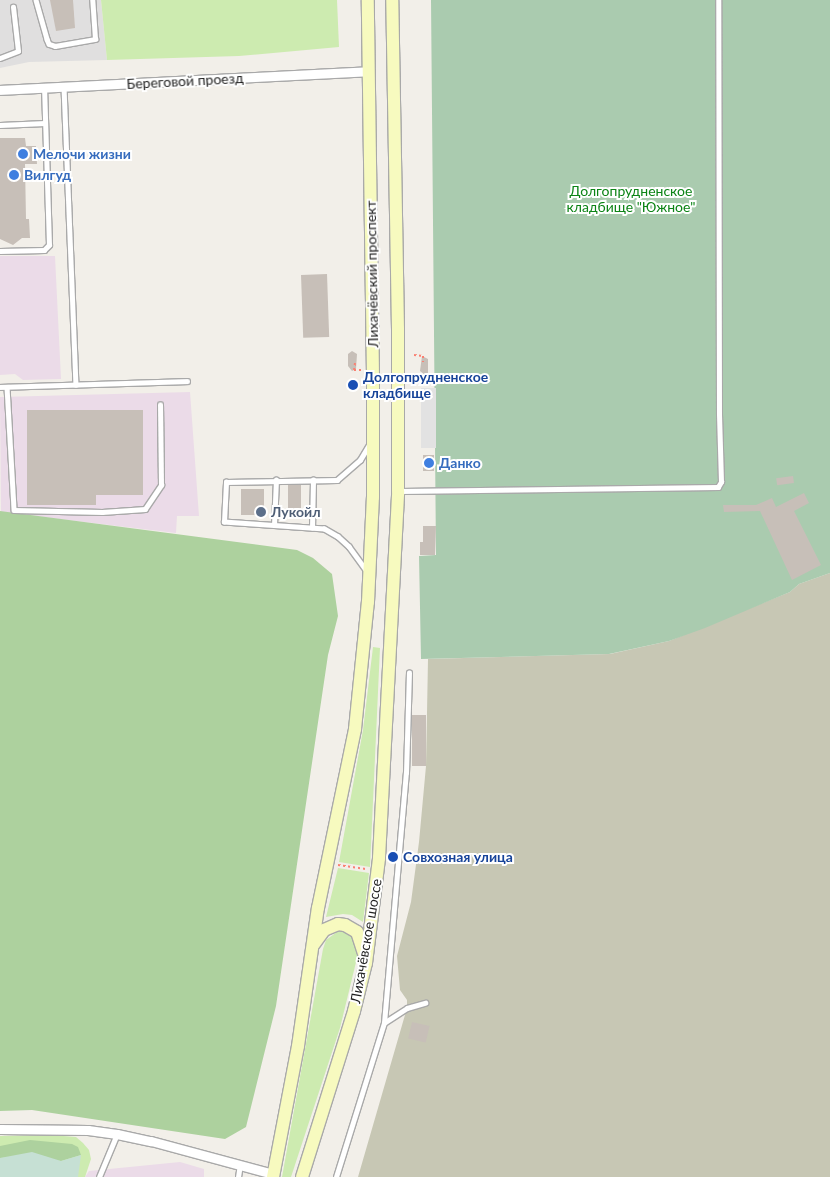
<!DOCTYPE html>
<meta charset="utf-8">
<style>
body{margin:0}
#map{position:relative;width:830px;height:1177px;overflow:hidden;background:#f2efe9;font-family:Lato,sans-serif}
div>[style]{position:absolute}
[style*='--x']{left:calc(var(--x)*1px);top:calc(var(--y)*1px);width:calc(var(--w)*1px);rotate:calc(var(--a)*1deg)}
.residential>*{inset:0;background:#e0dfdf}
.industrial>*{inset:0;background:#ebdbe8}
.construction>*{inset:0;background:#c7c7b4}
.grass>*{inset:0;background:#cdebb0}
.forest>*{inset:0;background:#add19e}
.wetland>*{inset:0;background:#c6e0d4}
.cemetery>*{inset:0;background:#aacbaf}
.parking>*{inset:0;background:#e2e2e2;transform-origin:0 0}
.building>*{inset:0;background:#c7bfb8;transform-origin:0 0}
.path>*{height:2px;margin-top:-1px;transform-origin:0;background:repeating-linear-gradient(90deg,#fa8072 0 2.5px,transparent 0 5px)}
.roads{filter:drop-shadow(1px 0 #a9a9a9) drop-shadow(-1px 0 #a9a9a9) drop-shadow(0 1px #a9a9a9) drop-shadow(0 -1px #a9a9a9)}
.lane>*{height:4.5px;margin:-2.25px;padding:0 2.25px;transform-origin:2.25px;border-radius:2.25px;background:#fff}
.street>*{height:9px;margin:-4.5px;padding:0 4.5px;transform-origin:4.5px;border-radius:4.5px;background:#fff}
.secondary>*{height:12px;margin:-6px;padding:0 6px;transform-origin:6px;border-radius:6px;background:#f7fabf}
.dots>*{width:14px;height:14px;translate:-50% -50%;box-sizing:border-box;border:2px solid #fff;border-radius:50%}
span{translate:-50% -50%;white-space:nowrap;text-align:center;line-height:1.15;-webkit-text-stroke:4px #fff;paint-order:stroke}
.street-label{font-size:14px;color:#222}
.shop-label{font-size:14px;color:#366cbe;font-weight:700}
.left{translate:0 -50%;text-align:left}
.park-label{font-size:14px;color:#0c8416}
.transit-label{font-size:14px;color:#164399;font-weight:700}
.service-label{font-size:14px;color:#4e5e75;font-weight:700}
</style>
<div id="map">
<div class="residential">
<i style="clip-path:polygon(0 0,101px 0,107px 60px,29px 62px,0 68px)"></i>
</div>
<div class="industrial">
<i style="clip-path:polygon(0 256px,55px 256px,61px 379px,23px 380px,15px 374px,0 375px)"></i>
<i style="clip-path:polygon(190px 392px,199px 516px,177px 516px,176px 533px,1px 512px,0 397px)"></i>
<i style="clip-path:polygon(180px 1162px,204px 1169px,204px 1177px,85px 1177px,89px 1171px)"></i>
</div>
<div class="construction">
<i style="clip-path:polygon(830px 573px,830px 1177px,358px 1177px,407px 1008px,407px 1000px,400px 990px,397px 956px,411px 902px,419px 842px,426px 766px,428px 659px,610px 654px,669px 641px,790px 592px,799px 584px)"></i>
</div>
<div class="grass">
<i style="clip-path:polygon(101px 0,337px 0,339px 47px,239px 56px,107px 60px)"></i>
<i style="clip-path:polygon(373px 647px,380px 648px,370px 867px,339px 862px,363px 730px)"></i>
<i style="clip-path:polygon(338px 868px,369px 873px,363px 922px,352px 915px,343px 914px,326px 917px)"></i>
<i style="clip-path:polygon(337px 932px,344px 932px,354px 938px,358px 954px,340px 1028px,291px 1177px,282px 1177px,323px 949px,326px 940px)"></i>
<i style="clip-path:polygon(51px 1135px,76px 1137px,83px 1143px,89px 1150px,91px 1159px,85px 1177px,0 1177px,0 1136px)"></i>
</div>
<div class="forest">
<i style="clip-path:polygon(0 511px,297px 550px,313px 558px,332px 574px,338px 616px,328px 655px,276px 1006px,246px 1127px,225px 1139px,32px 1110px,0 1111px)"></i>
<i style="clip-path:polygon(30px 1140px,72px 1144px,78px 1147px,81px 1155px,61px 1161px,13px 1157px,0 1158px,0 1146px)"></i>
</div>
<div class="wetland">
<i style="clip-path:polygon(32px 1152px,61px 1161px,81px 1155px,78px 1177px,0 1177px,0 1158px)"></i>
</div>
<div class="cemetery">
<i style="clip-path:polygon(431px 0,830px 0,830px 573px,799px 584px,790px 592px,705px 628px,669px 641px,609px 654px,421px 659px,419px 556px,436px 555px)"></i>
</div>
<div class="parking">
<i style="left:421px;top:388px;width:15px;height:60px"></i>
</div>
<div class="building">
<i style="clip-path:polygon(50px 0,73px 0,75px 28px,56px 31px)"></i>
<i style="clip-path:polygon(0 138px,25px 138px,26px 146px,36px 146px,37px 164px,25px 164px,26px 219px,29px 219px,30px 238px,22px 238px,13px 245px,0 239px)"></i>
<i style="left:327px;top:274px;width:63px;height:26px;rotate:88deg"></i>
<i style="clip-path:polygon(352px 351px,357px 354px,356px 369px,352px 371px,348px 366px,348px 354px)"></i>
<i style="clip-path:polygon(422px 356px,428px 359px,428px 373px,425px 375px,420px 371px)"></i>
<i style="clip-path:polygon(27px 410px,143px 410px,143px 495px,96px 495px,96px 505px,27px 505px)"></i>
<i style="left:423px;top:455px;width:11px;height:16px"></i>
<i style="left:793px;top:476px;width:7px;height:17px;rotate:82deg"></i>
<i style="left:288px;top:485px;width:13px;height:31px"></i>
<i style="left:241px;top:489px;width:23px;height:26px"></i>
<i style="clip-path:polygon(804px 493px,809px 503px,794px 511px,821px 565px,792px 580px,760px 511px,724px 512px,723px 505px,756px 505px,772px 498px,776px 507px)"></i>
<i style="clip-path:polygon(423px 526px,436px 526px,435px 555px,420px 555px,420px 542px,423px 542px)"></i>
<i style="left:412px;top:715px;width:14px;height:51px"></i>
<i style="left:412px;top:1022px;width:18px;height:17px;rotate:13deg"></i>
</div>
<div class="path">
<i style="--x:414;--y:355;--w:9;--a:6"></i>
<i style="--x:423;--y:356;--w:6;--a:90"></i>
<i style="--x:355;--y:363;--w:7;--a:98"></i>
<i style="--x:354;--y:370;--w:7;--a:0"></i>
<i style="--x:338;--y:865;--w:28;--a:8"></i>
</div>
<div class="roads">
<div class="lane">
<i style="--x:36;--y:0;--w:41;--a:74.2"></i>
<i style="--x:47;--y:39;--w:5;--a:68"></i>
<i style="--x:49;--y:44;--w:6;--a:18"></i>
<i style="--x:55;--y:46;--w:41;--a:-9.9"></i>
<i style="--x:95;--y:39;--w:39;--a:-94"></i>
<i style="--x:0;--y:58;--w:19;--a:-21"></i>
<i style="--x:18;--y:51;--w:44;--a:-96.5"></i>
<i style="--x:64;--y:87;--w:298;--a:87.7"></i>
<i style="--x:0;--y:125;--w:45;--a:-2.5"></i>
<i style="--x:0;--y:251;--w:44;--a:-1.3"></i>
<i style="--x:44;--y:250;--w:7;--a:-45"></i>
<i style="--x:49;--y:245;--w:157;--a:-91.8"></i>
<i style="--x:0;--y:387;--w:187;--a:-1.8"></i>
<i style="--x:7;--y:387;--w:123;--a:86.7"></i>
<i style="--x:14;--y:510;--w:88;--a:1.3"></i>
<i style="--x:102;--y:512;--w:43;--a:-4"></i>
<i style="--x:145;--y:509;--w:29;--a:-56"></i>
<i style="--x:161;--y:485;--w:80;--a:-90.7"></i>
<i style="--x:400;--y:491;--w:318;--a:-0.7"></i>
<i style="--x:718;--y:487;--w:6;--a:-59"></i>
<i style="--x:721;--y:482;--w:68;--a:-91.7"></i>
<i style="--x:719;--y:414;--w:414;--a:-90.1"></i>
<i style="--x:274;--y:525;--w:45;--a:-87.5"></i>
<i style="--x:312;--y:528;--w:48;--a:-88.8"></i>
<i style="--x:367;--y:572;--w:31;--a:-126"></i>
<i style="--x:349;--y:547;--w:15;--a:-138"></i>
<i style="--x:338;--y:537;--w:16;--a:-150"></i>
<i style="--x:324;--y:529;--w:100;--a:-176"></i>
<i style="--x:224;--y:522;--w:40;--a:-87.1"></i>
<i style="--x:226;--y:482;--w:111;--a:-1"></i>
<i style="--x:337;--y:480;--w:30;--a:-41"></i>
<i style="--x:360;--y:460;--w:17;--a:-59"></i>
<i style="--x:384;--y:1023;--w:251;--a:-85"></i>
<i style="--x:406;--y:773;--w:100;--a:-88.3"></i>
<i style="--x:99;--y:1177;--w:47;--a:-67.3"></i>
<i style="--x:238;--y:1177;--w:12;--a:-81"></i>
<i style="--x:336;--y:1177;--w:161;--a:-72.7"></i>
<i style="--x:384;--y:1023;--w:27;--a:-33"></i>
<i style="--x:407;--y:1008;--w:19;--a:-16"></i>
</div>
<div class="street">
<i style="--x:0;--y:90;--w:369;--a:-2.9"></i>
<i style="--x:0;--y:1129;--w:88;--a:0.7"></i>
<i style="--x:88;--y:1130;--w:29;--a:8"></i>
<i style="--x:117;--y:1134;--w:35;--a:12"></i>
<i style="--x:151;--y:1141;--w:126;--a:15.1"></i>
</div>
<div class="secondary">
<i style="--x:314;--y:944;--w:17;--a:-54"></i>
<i style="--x:324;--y:930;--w:15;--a:-23"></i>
<i style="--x:338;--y:924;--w:7;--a:8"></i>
<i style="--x:345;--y:925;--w:14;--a:30"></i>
<i style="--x:357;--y:932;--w:23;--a:72"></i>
<i style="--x:273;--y:1177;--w:133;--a:-79.2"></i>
<i style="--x:298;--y:1046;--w:139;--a:-81.8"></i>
<i style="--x:318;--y:908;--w:183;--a:-78.3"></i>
<i style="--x:355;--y:729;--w:128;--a:-84.2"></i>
<i style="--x:368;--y:602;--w:105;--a:-87.3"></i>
<i style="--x:373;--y:497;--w:121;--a:-90"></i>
<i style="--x:373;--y:376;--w:376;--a:-90.8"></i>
<i style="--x:302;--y:1177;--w:174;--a:-72.6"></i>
<i style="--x:354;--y:1011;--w:49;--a:-76"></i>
<i style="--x:366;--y:963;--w:106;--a:-82.9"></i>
<i style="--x:379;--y:858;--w:367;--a:-87"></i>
<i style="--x:398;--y:491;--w:162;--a:-90"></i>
<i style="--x:398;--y:329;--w:329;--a:-91"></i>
</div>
</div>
<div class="dots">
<i style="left:23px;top:154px;background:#3f7fe0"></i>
<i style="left:14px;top:175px;background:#3f7fe0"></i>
<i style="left:353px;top:385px;background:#1a4fb4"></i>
<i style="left:429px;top:463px;background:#3f7fe0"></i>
<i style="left:261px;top:512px;background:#5c6f8a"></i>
<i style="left:393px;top:857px;background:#1a4fb4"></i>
</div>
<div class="street-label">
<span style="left:185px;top:81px;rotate:-3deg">Береговой проезд</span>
<span style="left:372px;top:274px;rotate:-91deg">Лихачёвский проспект</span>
<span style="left:366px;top:941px;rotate:-80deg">Лихачёвское шоссе</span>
</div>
<div class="shop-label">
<span class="left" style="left:33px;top:154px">Мелочи жизни</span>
<span class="left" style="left:24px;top:175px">Вилгуд</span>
<span class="left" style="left:439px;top:463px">Данко</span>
</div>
<div class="park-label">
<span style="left:631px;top:199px">Долгопрудненское<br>кладбище "Южное"</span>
</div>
<div class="transit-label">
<span class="left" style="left:363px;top:385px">Долгопрудненское<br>кладбище</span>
<span class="left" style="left:403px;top:857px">Совхозная улица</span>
</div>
<div class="service-label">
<span class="left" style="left:271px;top:512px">Лукойл</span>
</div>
</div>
